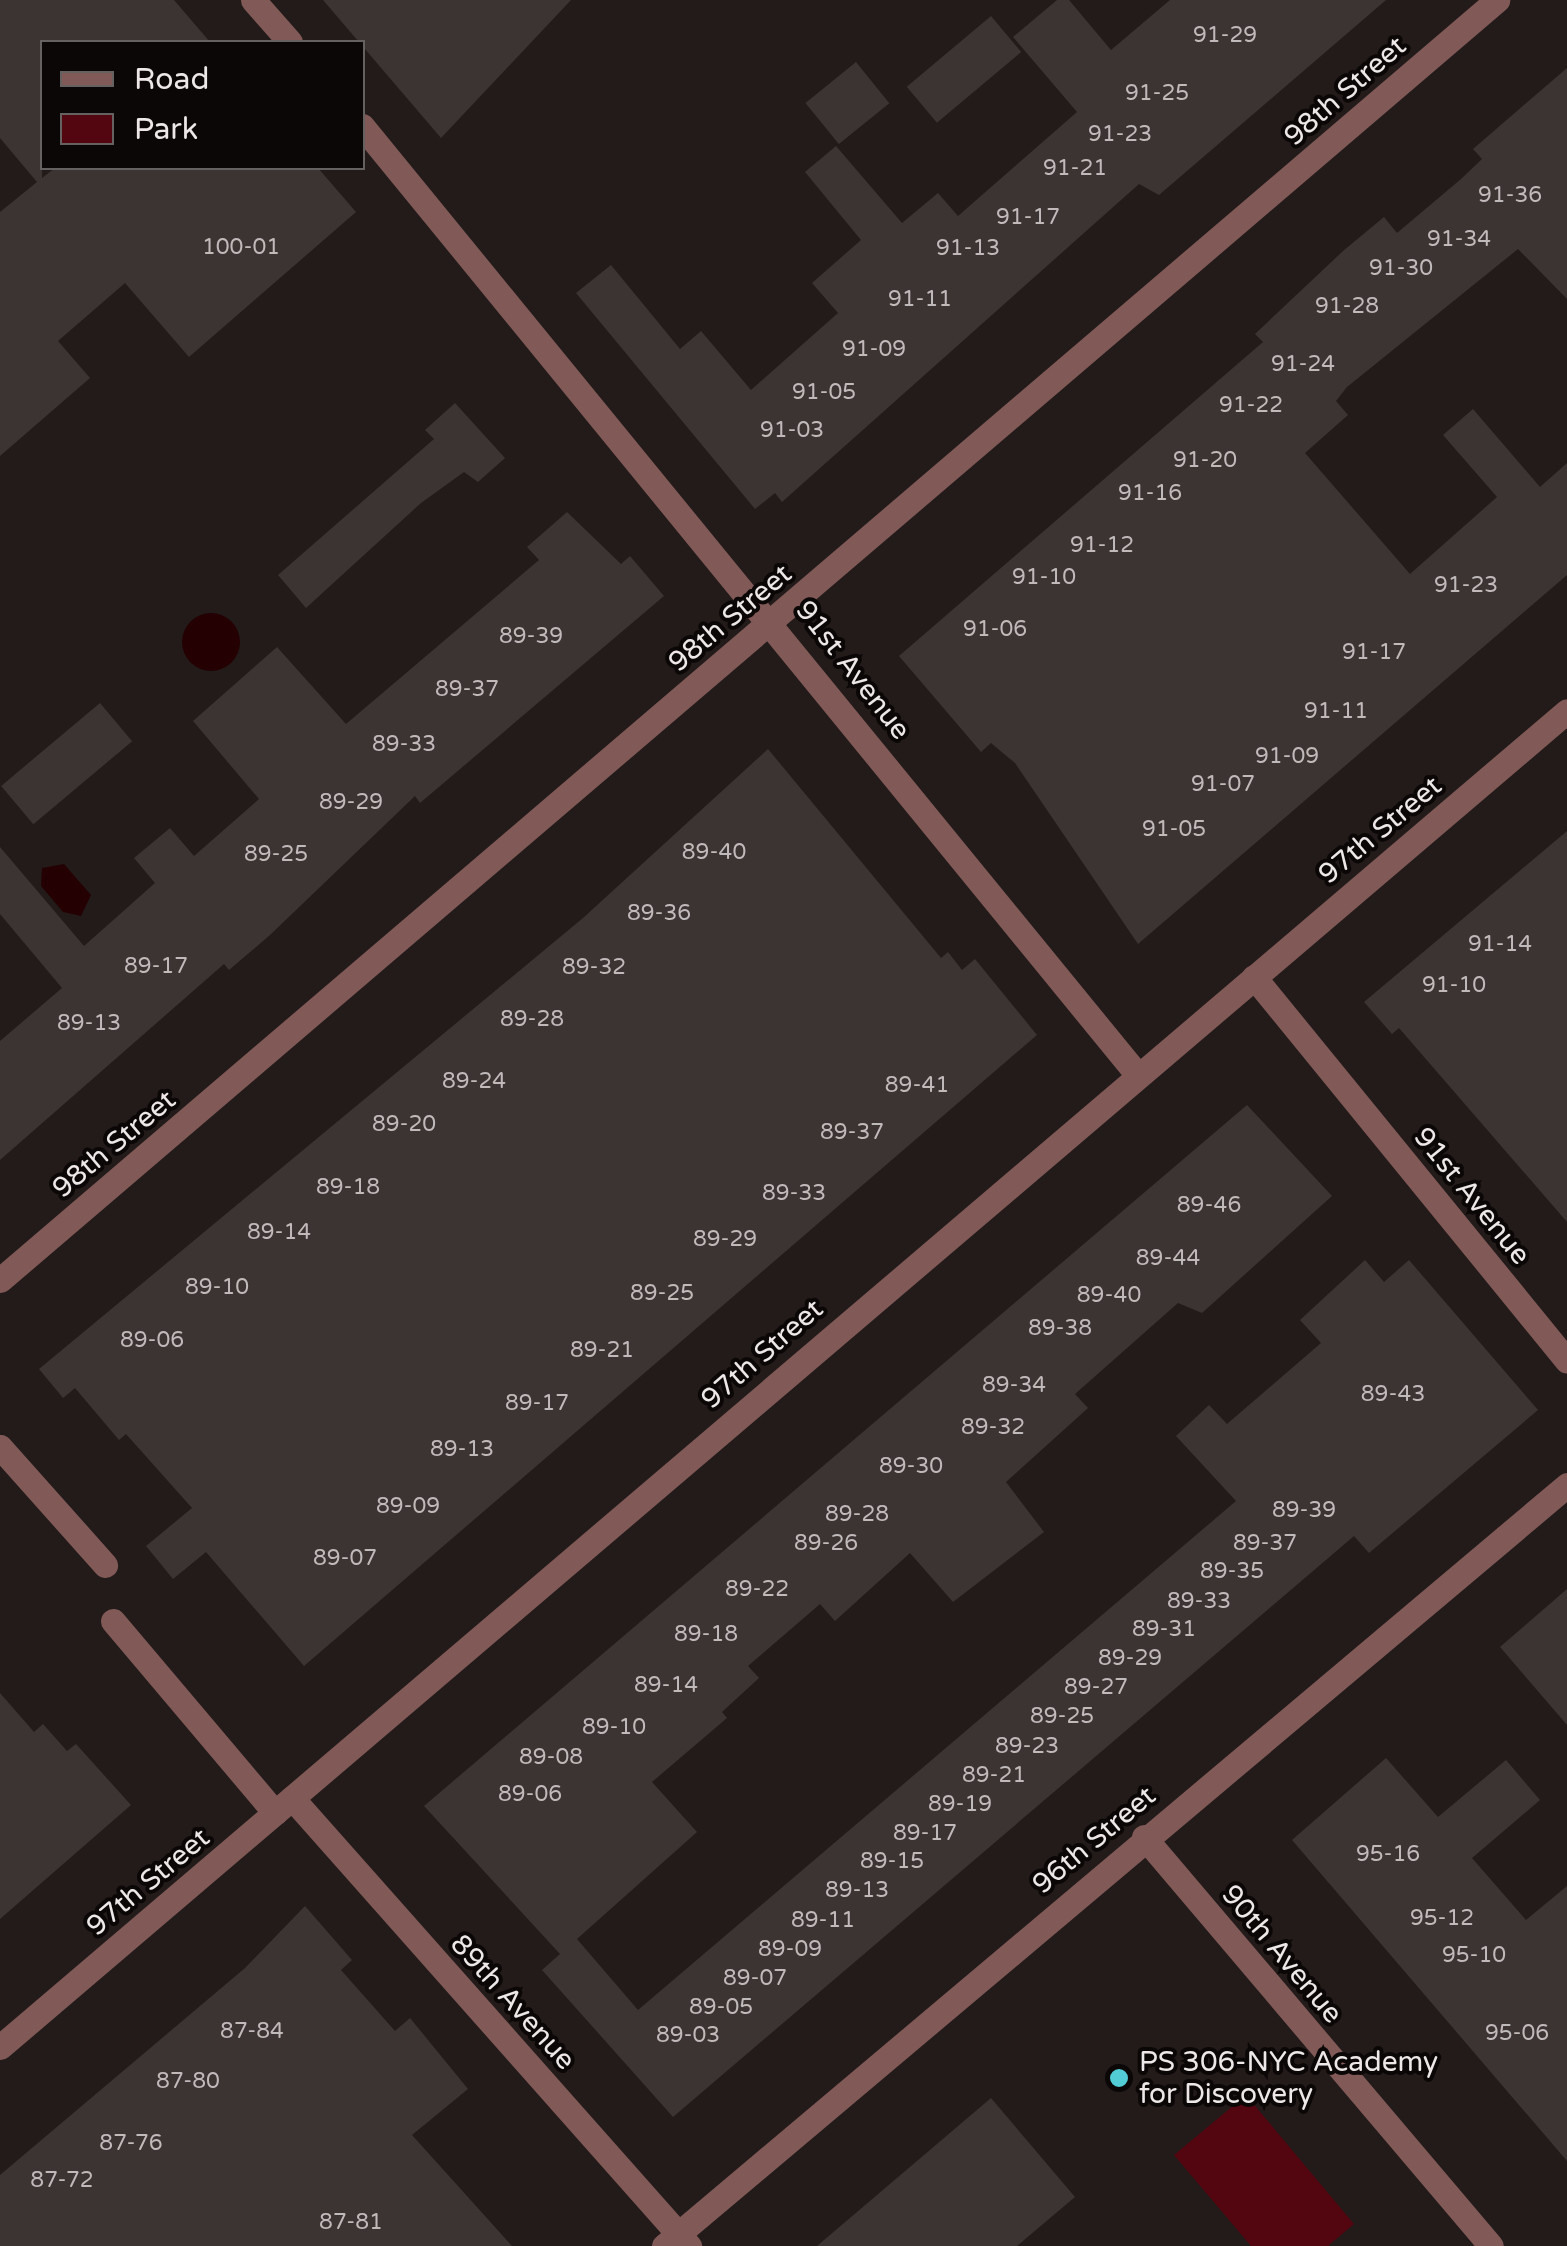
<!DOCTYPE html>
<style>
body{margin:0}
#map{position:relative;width:1567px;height:2246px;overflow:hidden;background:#231b1a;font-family:"Varela Round",sans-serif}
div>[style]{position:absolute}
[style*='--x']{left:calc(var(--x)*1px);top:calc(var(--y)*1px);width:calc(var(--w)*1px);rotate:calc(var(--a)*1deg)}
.green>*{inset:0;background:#53060f}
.water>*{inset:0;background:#240002}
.round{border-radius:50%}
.building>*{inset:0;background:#3c3333;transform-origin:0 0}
.lane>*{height:25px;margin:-12.5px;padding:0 12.5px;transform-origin:12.5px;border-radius:12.5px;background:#815a58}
.street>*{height:25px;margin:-12.5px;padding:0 12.5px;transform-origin:12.5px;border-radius:12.5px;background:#815a58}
.dots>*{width:28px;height:28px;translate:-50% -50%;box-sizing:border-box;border:5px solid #0a0706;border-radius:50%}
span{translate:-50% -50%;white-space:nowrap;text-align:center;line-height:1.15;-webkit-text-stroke:8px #0a0706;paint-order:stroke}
.number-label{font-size:22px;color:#c1baba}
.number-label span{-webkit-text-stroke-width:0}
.street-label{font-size:28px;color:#ede7e7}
.poi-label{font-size:28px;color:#ede7e7}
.left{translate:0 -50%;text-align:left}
.legend{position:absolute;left:40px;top:40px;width:325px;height:130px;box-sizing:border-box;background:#0a0706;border:2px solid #656160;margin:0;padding:12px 18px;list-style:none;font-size:30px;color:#ede7e7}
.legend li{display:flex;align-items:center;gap:20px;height:50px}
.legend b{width:50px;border:2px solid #656160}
</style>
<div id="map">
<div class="green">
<i style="clip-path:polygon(1246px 2095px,1354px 2224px,1328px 2246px,1251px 2246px,1174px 2155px)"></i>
</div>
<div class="water">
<i class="round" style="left:182px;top:613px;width:58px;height:58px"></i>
<i style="clip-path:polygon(64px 864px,91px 895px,81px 916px,63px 912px,41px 886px,42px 868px)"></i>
</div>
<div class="building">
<i style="clip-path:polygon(0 0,174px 0,210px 42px,42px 42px,42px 178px,55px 168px,318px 168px,356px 212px,189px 357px,125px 283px,58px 341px,90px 378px,0 456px,0 212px,37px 182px,0 138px)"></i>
<i style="clip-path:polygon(323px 0,571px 0,441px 138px)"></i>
<i style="clip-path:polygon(1057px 0,1069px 0,1111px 50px,1170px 0,1386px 0,1159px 195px,1139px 184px,782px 502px,775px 493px,755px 509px,576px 293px,611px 265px,680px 349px,701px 331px,751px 390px,838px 313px,812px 283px,861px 240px,805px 172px,836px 146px,902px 223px,938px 193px,958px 216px,1077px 112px,1013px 37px)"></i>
<i style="left:991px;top:16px;width:47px;height:110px;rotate:50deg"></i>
<i style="left:856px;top:62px;width:53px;height:65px;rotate:51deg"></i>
<i style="clip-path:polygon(1567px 68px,1567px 299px,1518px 249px,1347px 387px,1336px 401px,1348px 415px,1305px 453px,1410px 574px,1497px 497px,1443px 435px,1473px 409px,1540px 487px,1567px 463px,1567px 575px,1138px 944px,1015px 763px,991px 743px,981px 752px,899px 656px,1263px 342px,1255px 334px,1343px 251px,1384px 217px,1397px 233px,1461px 179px,1482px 159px,1473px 149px)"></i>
<i style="clip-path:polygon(455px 403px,505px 458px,478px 482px,464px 472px,421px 503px,306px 608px,278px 575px,434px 439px,425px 430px)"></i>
<i style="clip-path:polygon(567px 512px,621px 564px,630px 556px,664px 596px,420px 803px,415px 796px,270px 935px,229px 970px,224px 964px,0 1160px,0 1041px,62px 988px,0 914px,0 847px,84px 946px,155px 883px,134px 858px,170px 828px,194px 856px,259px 799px,193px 721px,277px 647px,346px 724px,539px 560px,527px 547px)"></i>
<i style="left:100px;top:703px;width:50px;height:129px;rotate:50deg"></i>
<i style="clip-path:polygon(768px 749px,941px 958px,948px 952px,962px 970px,975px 959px,1037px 1035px,304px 1666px,206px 1552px,173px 1579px,146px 1546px,192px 1508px,126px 1434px,119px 1440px,75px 1388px,63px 1398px,39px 1369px,583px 918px)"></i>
<i style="clip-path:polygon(1567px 831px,1567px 1222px,1399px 1028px,1392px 1034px,1364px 1002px)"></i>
<i style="clip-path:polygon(1247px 1105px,1332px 1196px,1202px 1313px,1178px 1303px,1075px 1394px,1088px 1408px,1006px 1482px,1044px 1532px,953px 1602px,910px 1553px,835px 1621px,820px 1604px,748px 1666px,759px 1678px,722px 1712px,727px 1718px,652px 1782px,697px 1832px,577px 1939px,638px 2010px,1236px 1501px,1176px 1436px,1209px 1405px,1227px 1424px,1321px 1343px,1300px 1320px,1365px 1260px,1384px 1282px,1409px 1260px,1538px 1410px,1369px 1553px,1354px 1536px,673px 2117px,542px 1970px,560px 1954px,424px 1806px)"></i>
<i style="clip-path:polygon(1567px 1589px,1567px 1725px,1500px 1647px)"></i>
<i style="clip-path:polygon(0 1693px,34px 1732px,43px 1724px,67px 1751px,76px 1744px,131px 1805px,0 1919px)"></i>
<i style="clip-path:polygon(1386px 1758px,1438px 1817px,1506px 1760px,1540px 1800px,1472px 1858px,1526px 1920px,1567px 1886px,1567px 2161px,1292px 1840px)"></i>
<i style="clip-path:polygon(305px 1906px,352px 1960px,341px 1970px,395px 2031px,410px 2018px,468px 2089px,412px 2135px,512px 2246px,0 2246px,0 2175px,245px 1968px)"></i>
<i style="clip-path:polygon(991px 2098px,1075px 2197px,1017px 2246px,817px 2246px)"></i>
</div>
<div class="lane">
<i style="--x:0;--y:1447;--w:158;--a:48.3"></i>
<i style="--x:113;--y:1621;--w:251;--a:49.8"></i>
</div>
<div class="street">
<i style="--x:253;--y:0;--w:56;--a:48.6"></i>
<i style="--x:362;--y:126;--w:1223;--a:50.74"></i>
<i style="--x:1254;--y:977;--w:495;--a:50.8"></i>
<i style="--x:0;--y:1280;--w:1970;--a:-40.53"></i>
<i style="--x:292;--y:1798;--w:599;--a:48.45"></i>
<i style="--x:1144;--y:1837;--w:536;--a:49.69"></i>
<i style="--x:0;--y:2047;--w:2059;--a:-40.45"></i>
<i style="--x:664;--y:2246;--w:1181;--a:-40.12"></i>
</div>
<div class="dots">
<i style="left:1119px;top:2078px;background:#52ccd5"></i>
</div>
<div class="number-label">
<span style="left:1225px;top:36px">91-29</span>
<span style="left:1157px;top:94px">91-25</span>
<span style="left:1120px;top:135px">91-23</span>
<span style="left:1075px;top:169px">91-21</span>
<span style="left:1510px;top:196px">91-36</span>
<span style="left:1028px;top:218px">91-17</span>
<span style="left:1459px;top:240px">91-34</span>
<span style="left:241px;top:248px">100-01</span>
<span style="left:968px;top:249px">91-13</span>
<span style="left:1401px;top:269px">91-30</span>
<span style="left:920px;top:300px">91-11</span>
<span style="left:1347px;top:307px">91-28</span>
<span style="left:874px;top:350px">91-09</span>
<span style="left:1303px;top:365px">91-24</span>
<span style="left:824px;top:393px">91-05</span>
<span style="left:1251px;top:406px">91-22</span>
<span style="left:792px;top:431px">91-03</span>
<span style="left:1205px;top:461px">91-20</span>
<span style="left:1150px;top:494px">91-16</span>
<span style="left:1102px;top:546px">91-12</span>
<span style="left:1044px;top:578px">91-10</span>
<span style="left:1466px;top:586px">91-23</span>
<span style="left:995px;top:630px">91-06</span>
<span style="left:531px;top:637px">89-39</span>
<span style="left:1374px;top:653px">91-17</span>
<span style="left:467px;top:690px">89-37</span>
<span style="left:1336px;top:712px">91-11</span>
<span style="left:404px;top:745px">89-33</span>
<span style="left:1287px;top:757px">91-09</span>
<span style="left:1223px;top:785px">91-07</span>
<span style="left:351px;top:803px">89-29</span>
<span style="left:1174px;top:830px">91-05</span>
<span style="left:714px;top:853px">89-40</span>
<span style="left:276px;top:855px">89-25</span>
<span style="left:659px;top:914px">89-36</span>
<span style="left:1500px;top:945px">91-14</span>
<span style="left:156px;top:967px">89-17</span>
<span style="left:594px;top:968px">89-32</span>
<span style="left:1454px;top:986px">91-10</span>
<span style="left:532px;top:1020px">89-28</span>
<span style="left:89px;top:1024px">89-13</span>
<span style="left:474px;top:1082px">89-24</span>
<span style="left:917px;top:1086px">89-41</span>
<span style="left:404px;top:1125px">89-20</span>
<span style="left:852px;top:1133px">89-37</span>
<span style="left:348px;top:1188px">89-18</span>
<span style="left:794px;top:1194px">89-33</span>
<span style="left:1209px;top:1206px">89-46</span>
<span style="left:279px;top:1233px">89-14</span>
<span style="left:725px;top:1240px">89-29</span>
<span style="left:1168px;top:1259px">89-44</span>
<span style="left:217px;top:1288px">89-10</span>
<span style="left:662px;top:1294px">89-25</span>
<span style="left:1109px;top:1296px">89-40</span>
<span style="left:1060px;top:1329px">89-38</span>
<span style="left:152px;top:1341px">89-06</span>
<span style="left:602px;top:1351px">89-21</span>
<span style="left:1014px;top:1386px">89-34</span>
<span style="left:1393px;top:1395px">89-43</span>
<span style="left:537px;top:1404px">89-17</span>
<span style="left:993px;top:1428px">89-32</span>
<span style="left:462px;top:1450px">89-13</span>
<span style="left:911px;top:1467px">89-30</span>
<span style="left:408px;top:1507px">89-09</span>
<span style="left:1304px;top:1511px">89-39</span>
<span style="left:857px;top:1515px">89-28</span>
<span style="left:826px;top:1544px">89-26</span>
<span style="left:1265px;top:1544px">89-37</span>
<span style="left:345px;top:1559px">89-07</span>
<span style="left:1232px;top:1572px">89-35</span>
<span style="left:757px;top:1590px">89-22</span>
<span style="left:1199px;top:1602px">89-33</span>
<span style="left:1164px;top:1630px">89-31</span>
<span style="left:706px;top:1635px">89-18</span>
<span style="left:1130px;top:1659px">89-29</span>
<span style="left:666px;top:1686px">89-14</span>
<span style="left:1096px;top:1688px">89-27</span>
<span style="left:1062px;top:1717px">89-25</span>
<span style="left:614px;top:1728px">89-10</span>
<span style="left:1027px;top:1747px">89-23</span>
<span style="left:551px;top:1758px">89-08</span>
<span style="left:994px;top:1776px">89-21</span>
<span style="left:530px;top:1795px">89-06</span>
<span style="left:960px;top:1805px">89-19</span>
<span style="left:925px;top:1834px">89-17</span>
<span style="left:1388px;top:1855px">95-16</span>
<span style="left:892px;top:1862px">89-15</span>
<span style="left:857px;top:1891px">89-13</span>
<span style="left:1442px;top:1919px">95-12</span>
<span style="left:823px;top:1921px">89-11</span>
<span style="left:790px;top:1950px">89-09</span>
<span style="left:1474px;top:1956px">95-10</span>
<span style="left:755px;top:1979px">89-07</span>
<span style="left:721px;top:2008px">89-05</span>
<span style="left:252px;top:2032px">87-84</span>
<span style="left:1517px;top:2034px">95-06</span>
<span style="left:688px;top:2036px">89-03</span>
<span style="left:188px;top:2082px">87-80</span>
<span style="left:131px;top:2144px">87-76</span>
<span style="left:62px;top:2181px">87-72</span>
<span style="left:351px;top:2223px">87-81</span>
</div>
<div class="street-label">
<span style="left:1345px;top:91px;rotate:-41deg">98th Street</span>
<span style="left:730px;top:618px;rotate:-40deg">98th Street</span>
<span style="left:853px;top:670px;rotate:52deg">91st Avenue</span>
<span style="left:1380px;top:830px;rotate:-40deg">97th Street</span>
<span style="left:114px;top:1144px;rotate:-40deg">98th Street</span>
<span style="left:1472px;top:1196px;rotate:51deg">91st Avenue</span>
<span style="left:762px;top:1354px;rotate:-41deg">97th Street</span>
<span style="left:1094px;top:1840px;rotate:-40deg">96th Street</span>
<span style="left:148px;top:1882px;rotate:-40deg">97th Street</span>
<span style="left:1282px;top:1954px;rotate:50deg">90th Avenue</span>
<span style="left:513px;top:2002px;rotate:48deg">89th Avenue</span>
</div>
<div class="poi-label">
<span class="left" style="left:1139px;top:2078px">PS 306-NYC Academy<br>for Discovery</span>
</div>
<ul class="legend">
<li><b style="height:12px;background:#815a58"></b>Road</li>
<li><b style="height:28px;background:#53060f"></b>Park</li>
</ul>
</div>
